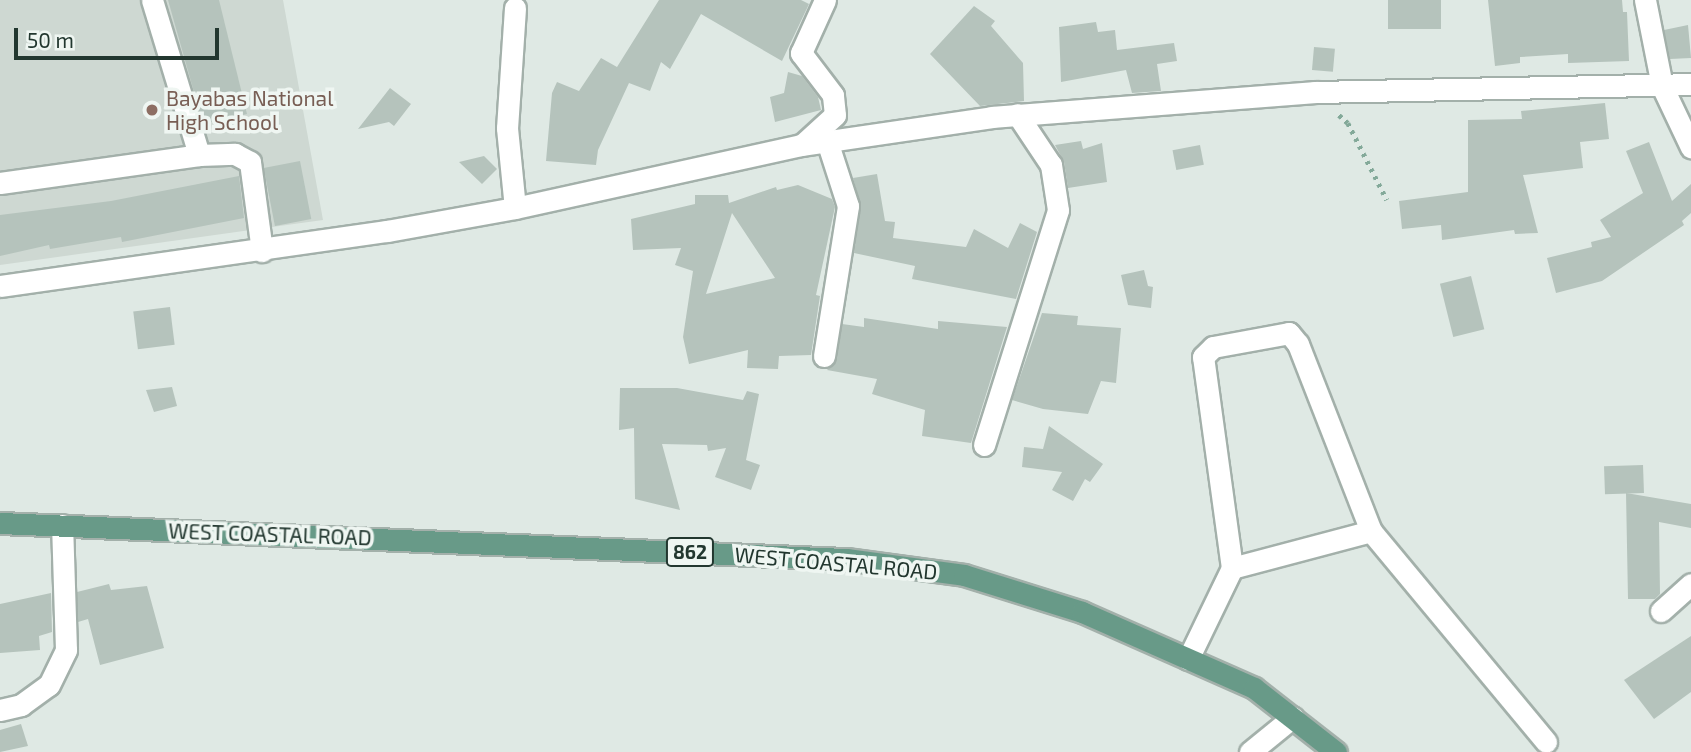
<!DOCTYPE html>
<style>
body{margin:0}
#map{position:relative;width:1691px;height:752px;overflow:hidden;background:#dfe9e4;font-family:"Exo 2",sans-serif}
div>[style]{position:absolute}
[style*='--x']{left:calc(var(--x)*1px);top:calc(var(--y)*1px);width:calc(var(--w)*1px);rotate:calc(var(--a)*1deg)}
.built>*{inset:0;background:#ced8d2}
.building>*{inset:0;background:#b5c3bc;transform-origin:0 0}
.path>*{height:4.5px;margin-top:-2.25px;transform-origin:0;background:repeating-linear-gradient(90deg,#83a999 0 3.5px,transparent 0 8.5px)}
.roads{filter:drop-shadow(2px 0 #a3b0aa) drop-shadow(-2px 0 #a3b0aa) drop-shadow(0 2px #a3b0aa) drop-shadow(0 -2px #a3b0aa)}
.minor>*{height:21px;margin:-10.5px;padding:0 10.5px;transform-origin:10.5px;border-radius:10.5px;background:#fff}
.major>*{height:21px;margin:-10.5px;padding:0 10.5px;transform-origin:10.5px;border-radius:10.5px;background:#689a88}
.dots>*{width:19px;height:19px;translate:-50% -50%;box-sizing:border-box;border:4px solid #eff6f2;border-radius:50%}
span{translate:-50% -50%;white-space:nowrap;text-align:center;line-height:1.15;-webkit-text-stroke:7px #eff6f2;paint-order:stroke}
.shield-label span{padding:2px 5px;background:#eff6f2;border:2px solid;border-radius:5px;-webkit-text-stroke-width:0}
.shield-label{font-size:19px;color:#22372f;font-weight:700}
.education-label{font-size:21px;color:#785e54}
.left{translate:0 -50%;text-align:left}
.street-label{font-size:21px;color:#22372f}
.scale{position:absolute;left:14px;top:28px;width:205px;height:32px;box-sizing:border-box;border:4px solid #22372f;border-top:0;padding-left:9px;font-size:21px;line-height:24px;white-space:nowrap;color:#22372f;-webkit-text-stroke:5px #eff6f2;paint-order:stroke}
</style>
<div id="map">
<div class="built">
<i style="clip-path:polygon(0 0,283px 0,323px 220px,0 265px)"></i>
</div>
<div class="building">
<i style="clip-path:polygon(168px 0,219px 0,247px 114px,203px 124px)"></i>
<i style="clip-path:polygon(659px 0,801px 0,809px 4px,782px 61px,701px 14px,670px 69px,661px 62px,650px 91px,629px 83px,598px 150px,596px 165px,546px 161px,552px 93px,557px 82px,579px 91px,601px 58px,617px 67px)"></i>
<i style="left:1388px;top:0;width:53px;height:29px"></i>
<i style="clip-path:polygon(1488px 0,1622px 0,1623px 12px,1627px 12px,1629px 61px,1568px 63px,1568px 54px,1520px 57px,1520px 63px,1495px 66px)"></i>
<i style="clip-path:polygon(974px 6px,995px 21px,991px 26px,1023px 63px,1024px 101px,980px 106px,930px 54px)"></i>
<i style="clip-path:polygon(1096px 22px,1098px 32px,1115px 30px,1117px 50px,1174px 43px,1177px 61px,1157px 64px,1161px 91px,1132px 93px,1126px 70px,1061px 82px,1059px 27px)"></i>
<i style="clip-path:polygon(1688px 25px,1691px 58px,1670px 59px,1664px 30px)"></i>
<i style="left:1314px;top:47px;width:21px;height:23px;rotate:5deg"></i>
<i style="clip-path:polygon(788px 72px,802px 76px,818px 97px,821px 110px,775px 122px,770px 97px,784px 93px)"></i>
<i style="clip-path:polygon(390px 88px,411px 104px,394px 126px,389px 122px,358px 129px)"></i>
<i style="clip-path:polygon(1605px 103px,1609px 139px,1580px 142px,1583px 168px,1523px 175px,1538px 233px,1515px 234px,1514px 230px,1442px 240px,1441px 225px,1402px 229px,1399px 201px,1468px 192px,1468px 120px,1522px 119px,1521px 111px)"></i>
<i style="clip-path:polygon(1081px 141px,1083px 149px,1102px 143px,1107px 182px,1068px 188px,1064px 162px,1055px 145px)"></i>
<i style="clip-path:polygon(1649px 142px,1672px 201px,1691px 184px,1691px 213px,1682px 221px,1684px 225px,1602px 281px,1556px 293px,1547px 258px,1592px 247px,1591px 242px,1611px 237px,1600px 220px,1643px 193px,1626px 151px)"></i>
<i style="left:1200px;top:145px;width:20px;height:28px;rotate:79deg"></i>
<i style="clip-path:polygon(484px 156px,497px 169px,482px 184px,459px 162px)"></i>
<i style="left:300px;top:161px;width:59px;height:37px;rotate:79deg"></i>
<i style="clip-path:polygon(877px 174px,885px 221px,895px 222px,893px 238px,966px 247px,974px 229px,1008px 248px,1020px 223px,1037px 232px,1016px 299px,912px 279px,915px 266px,854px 253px,861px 207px,853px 178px)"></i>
<i style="clip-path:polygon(239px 176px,244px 218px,122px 242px,121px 237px,50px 249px,49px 245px,0 256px,0 215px,111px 201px)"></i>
<i style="clip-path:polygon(evenodd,798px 185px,832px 199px,835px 207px,816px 295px,820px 296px,811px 355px,779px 356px,778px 369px,747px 368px,748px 350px,689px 364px,683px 337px,693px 271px,675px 265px,681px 248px,633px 250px,631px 219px,695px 204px,695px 195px,728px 195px,729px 203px,776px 187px,777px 190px,798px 185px,732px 213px,775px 278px,706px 294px,732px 213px)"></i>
<i style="clip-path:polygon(1144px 270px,1148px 286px,1153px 287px,1151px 308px,1128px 305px,1121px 275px)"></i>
<i style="left:1471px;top:276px;width:55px;height:32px;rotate:76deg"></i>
<i style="left:170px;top:307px;width:38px;height:37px;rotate:83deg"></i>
<i style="clip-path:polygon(1042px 313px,1078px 316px,1077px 325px,1121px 328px,1116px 383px,1101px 381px,1088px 414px,1043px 409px,1012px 400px)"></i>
<i style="clip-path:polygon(864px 318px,938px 329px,938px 321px,1007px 327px,971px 443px,922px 436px,925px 410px,872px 394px,877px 379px,827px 370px,837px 359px,842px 324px,864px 327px)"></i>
<i style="clip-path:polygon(172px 387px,177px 406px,154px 412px,146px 390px)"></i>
<i style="clip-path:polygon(620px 388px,677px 388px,743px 400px,747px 391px,759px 394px,746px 460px,760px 465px,751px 490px,715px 477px,726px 448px,708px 451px,707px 445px,662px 444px,680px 510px,635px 499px,634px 428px,619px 430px)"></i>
<i style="clip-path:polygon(1049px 426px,1103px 464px,1090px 482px,1085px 479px,1073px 501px,1052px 490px,1062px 472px,1022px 467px,1024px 447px,1043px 449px)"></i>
<i style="left:1643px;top:465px;width:28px;height:39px;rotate:88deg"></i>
<i style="clip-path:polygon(1626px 493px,1691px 504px,1691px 528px,1659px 522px,1660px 594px,1655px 599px,1628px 599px)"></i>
<i style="clip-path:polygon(109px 584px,111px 590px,147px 586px,164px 648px,100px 665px,88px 619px,78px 622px,77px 592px)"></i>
<i style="clip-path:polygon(51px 593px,52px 632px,39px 636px,40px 650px,0 653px,0 604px)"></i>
<i style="clip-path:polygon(1691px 636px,1691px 692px,1654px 719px,1624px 680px)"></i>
<i style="clip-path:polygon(21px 724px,28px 746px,0 752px,0 730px)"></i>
</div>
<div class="path">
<i style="--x:1339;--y:115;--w:12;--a:42"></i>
<i style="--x:1348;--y:123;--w:86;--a:63.1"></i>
</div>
<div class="roads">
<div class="minor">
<i style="--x:152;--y:0;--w:162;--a:73.1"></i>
<i style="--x:1645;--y:0;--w:88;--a:78.8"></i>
<i style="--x:1662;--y:86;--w:68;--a:64.6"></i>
<i style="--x:515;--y:8;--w:120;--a:93.8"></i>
<i style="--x:507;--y:128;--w:80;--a:84.3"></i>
<i style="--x:803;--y:144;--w:43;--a:-42.2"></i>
<i style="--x:835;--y:115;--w:20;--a:-96"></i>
<i style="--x:833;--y:95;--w:53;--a:-127.3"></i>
<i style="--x:801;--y:53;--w:58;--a:-65.6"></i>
<i style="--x:0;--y:183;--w:201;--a:-8"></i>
<i style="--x:199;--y:155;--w:36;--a:-2"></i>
<i style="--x:235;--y:154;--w:17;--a:28"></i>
<i style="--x:250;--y:162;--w:90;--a:82.3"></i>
<i style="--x:0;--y:286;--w:391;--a:-8.1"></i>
<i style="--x:387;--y:231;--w:130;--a:-10.2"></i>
<i style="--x:515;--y:208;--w:293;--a:-12.4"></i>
<i style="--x:801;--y:145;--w:193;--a:-8.3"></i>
<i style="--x:992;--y:117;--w:324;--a:-4.4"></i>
<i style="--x:1315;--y:92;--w:376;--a:-1.2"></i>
<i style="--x:824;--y:356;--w:152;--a:-80.9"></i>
<i style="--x:848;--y:206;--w:68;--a:-107.9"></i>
<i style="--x:984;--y:445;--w:246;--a:-72.5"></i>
<i style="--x:1058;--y:210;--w:46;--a:-98.8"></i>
<i style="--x:1051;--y:165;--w:61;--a:-123.7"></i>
<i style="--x:1232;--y:568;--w:144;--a:-14.9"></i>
<i style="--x:1661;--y:611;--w:40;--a:-42"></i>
<i style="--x:1188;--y:659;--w:101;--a:-64.2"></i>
<i style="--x:1232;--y:568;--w:213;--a:-97.8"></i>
<i style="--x:1203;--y:357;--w:14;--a:-45"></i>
<i style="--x:1213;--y:347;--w:77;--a:-10.4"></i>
<i style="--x:1289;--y:333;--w:14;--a:51"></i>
<i style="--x:1298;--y:344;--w:201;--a:68.7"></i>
<i style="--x:1371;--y:531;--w:274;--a:50.3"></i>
<i style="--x:0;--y:710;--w:22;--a:-13"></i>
<i style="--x:21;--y:705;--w:34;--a:-36"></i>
<i style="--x:49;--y:685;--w:39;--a:-64"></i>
<i style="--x:66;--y:650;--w:125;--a:-91.8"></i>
<i style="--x:1250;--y:752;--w:55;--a:-39.1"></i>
</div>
<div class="major">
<i style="--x:0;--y:523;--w:847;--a:2.44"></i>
<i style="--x:846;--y:559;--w:119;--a:7.7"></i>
<i style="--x:964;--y:575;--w:124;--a:17.4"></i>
<i style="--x:1082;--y:612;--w:188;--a:23.8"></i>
<i style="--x:1254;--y:688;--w:104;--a:38"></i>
</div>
</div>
<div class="dots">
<i style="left:152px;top:110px;background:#8d6e63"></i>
</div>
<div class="shield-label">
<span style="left:690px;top:552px">862</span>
</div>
<div class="education-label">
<span class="left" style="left:166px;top:110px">Bayabas National<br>High School</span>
</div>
<div class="street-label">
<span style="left:270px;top:534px;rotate:2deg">WEST COASTAL ROAD</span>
<span style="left:836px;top:563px;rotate:5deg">WEST COASTAL ROAD</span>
</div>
<div class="scale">50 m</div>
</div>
